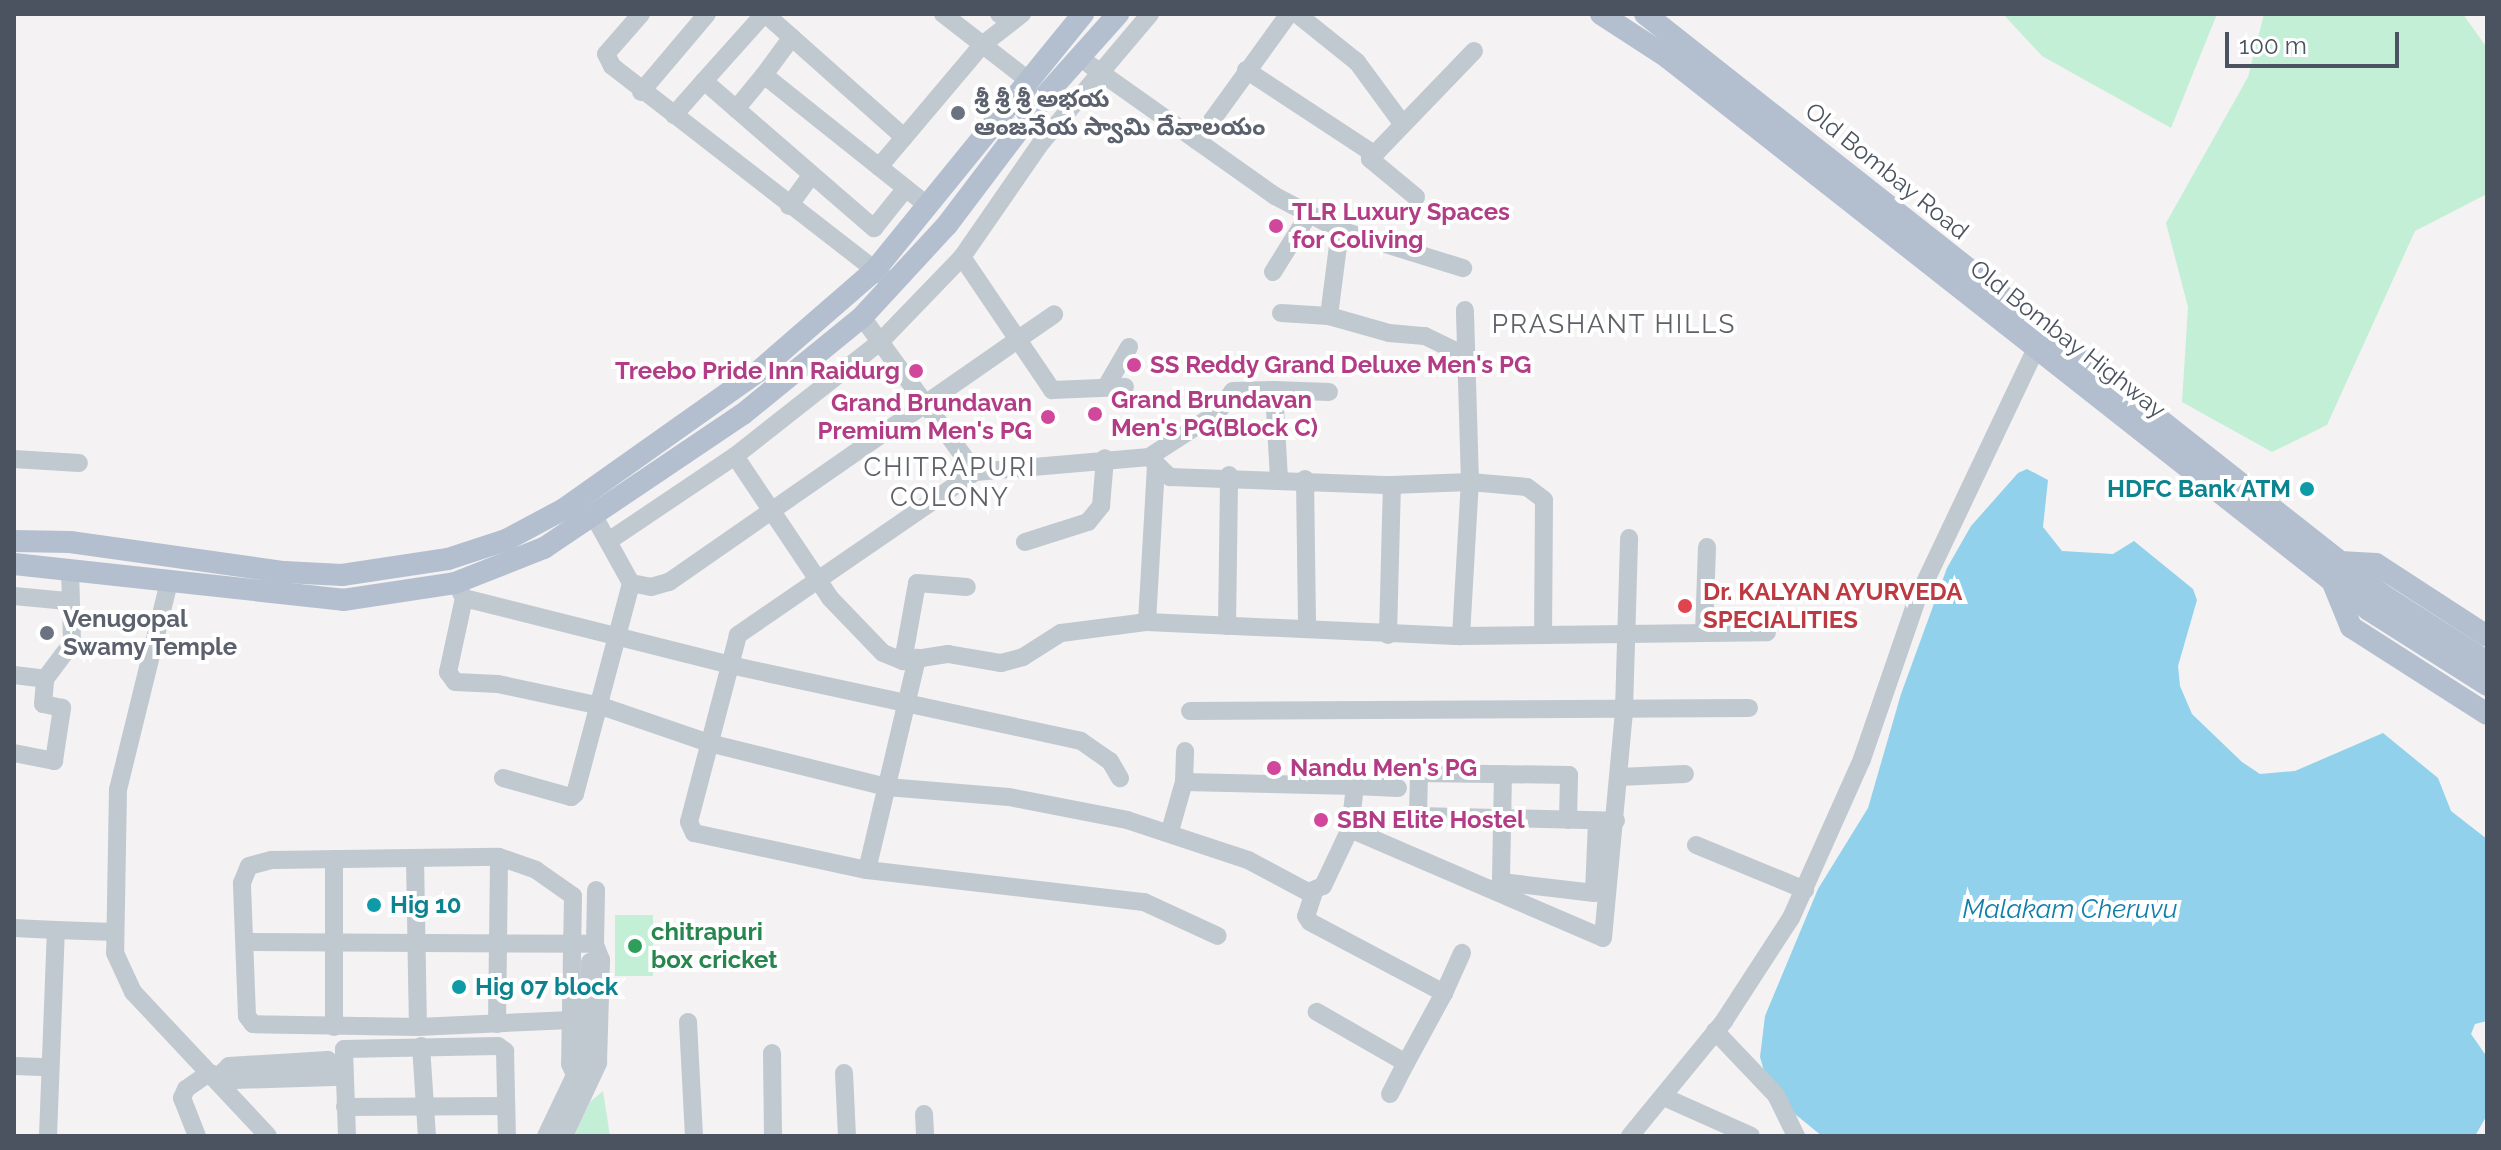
<!DOCTYPE html>
<meta charset="utf-8">
<style>
body{margin:0}
#map{position:relative;width:2501px;height:1150px;overflow:hidden;background:#f4f2f2;font-family:Raleway,"Noto Sans Telugu",sans-serif}
div>[style]{position:absolute}
[style*='--x']{left:calc(var(--x)*1px);top:calc(var(--y)*1px);width:calc(var(--w)*1px);rotate:calc(var(--a)*1deg)}
.green>*{inset:0;background:#c3efd7;transform-origin:0 0}
.water>*{inset:0;background:#91d1eb}
.minor>*{height:18px;margin:-9px;padding:0 9px;transform-origin:9px;border-radius:9px;background:#c0c8d0}
.major>*{height:22px;margin:-11px;padding:0 11px;transform-origin:11px;border-radius:11px;background:#b3bfcf}
.dots>*{width:22px;height:22px;translate:-50% -50%;box-sizing:border-box;border:4px solid #fff;border-radius:50%}
span{translate:-50% -50%;white-space:nowrap;text-align:center;line-height:1.15;-webkit-text-stroke:8px #fff;paint-order:stroke}
.worship-label{font-size:24px;color:#5b616d;font-weight:700}
.left{translate:0 -50%;text-align:left}
.street-label{font-size:24px;color:#4a535f}
.hotel-label{font-size:24px;color:#b23c85;font-weight:700}
.right{translate:-100% -50%;text-align:right}
.culture-label{font-size:24px;color:#0d838f;font-weight:700}
.health-label{font-size:24px;color:#be3a42;font-weight:700}
.leisure-label{font-size:24px;color:#27864d;font-weight:700}
.neighbourhood-label{font-size:26px;color:#5e6167;letter-spacing:2px}
.water-label{font-size:26px;color:#107fac;font-style:italic}
.frame{position:absolute;inset:0;border:16px solid #4a535f;pointer-events:none}
.scale{position:absolute;left:2225px;top:32px;width:174px;height:36px;box-sizing:border-box;border:4px solid #4a535f;border-top:0;padding-left:10px;font-size:24px;line-height:28px;white-space:nowrap;color:#4a535f;-webkit-text-stroke:6px #fff;paint-order:stroke}
</style>
<div id="map">
<div class="green">
<i style="clip-path:polygon(2003px 14px,2217px 14px,2171px 128px,2042px 56px)"></i>
<i style="clip-path:polygon(2264px 14px,2463px 14px,2487px 48px,2487px 194px,2415px 231px,2327px 425px,2272px 452px,2182px 402px,2188px 307px,2166px 223px,2248px 77px)"></i>
<i style="left:615px;top:915px;width:38px;height:61px"></i>
<i style="clip-path:polygon(603px 1091px,610px 1136px,574px 1136px,590px 1102px)"></i>
</div>
<div class="water">
<i style="clip-path:polygon(2027px 469px,2048px 480px,2043px 527px,2062px 551px,2113px 554px,2134px 541px,2193px 589px,2197px 600px,2178px 666px,2180px 686px,2192px 714px,2242px 762px,2260px 774px,2295px 771px,2383px 733px,2438px 778px,2451px 811px,2487px 839px,2487px 1021px,2475px 1024px,2471px 1034px,2487px 1057px,2487px 1115px,2475px 1136px,1822px 1136px,1790px 1110px,1767px 1081px,1760px 1057px,1765px 1016px,1818px 889px,1868px 808px,1901px 694px,1947px 568px,1971px 526px,2018px 473px)"></i>
</div>
<div class="minor">
<i style="--x:641;--y:14;--w:53;--a:131.2"></i>
<i style="--x:606;--y:54;--w:13;--a:63"></i>
<i style="--x:612;--y:66;--w:346;--a:37.8"></i>
<i style="--x:943;--y:14;--w:108;--a:37.8"></i>
<i style="--x:999;--y:14;--w:1;--a:45"></i>
<i style="--x:1297;--y:14;--w:77;--a:38.7"></i>
<i style="--x:1357;--y:62;--w:74;--a:53.7"></i>
<i style="--x:771;--y:19;--w:178;--a:41.6"></i>
<i style="--x:1090;--y:65;--w:227;--a:35.3"></i>
<i style="--x:1275;--y:196;--w:73;--a:27.6"></i>
<i style="--x:1340;--y:230;--w:129;--a:17.2"></i>
<i style="--x:1246;--y:70;--w:153;--a:33.3"></i>
<i style="--x:764;--y:75;--w:47;--a:-53.6"></i>
<i style="--x:704;--y:81;--w:90;--a:-48.2"></i>
<i style="--x:641;--y:92;--w:102;--a:-49.8"></i>
<i style="--x:736;--y:109;--w:44;--a:-50.5"></i>
<i style="--x:764;--y:75;--w:210;--a:38.6"></i>
<i style="--x:674;--y:115;--w:45;--a:-48.6"></i>
<i style="--x:704;--y:81;--w:225;--a:40.9"></i>
<i style="--x:874;--y:228;--w:51;--a:-51.3"></i>
<i style="--x:1197;--y:141;--w:157;--a:-54.1"></i>
<i style="--x:879;--y:167;--w:160;--a:-49.8"></i>
<i style="--x:982;--y:45;--w:51;--a:-37.8"></i>
<i style="--x:1416;--y:197;--w:60;--a:-140.4"></i>
<i style="--x:1370;--y:159;--w:150;--a:-46.1"></i>
<i style="--x:789;--y:206;--w:37;--a:-54"></i>
<i style="--x:1340;--y:230;--w:87;--a:97.3"></i>
<i style="--x:1329;--y:316;--w:62;--a:15.8"></i>
<i style="--x:1389;--y:333;--w:36;--a:5"></i>
<i style="--x:1425;--y:336;--w:48;--a:26"></i>
<i style="--x:962;--y:257;--w:161;--a:55.9"></i>
<i style="--x:1052;--y:390;--w:73;--a:-2.4"></i>
<i style="--x:1273;--y:272;--w:68;--a:-58.2"></i>
<i style="--x:1281;--y:313;--w:48;--a:3.6"></i>
<i style="--x:862;--y:317;--w:192;--a:53.9"></i>
<i style="--x:975;--y:472;--w:175;--a:-4.9"></i>
<i style="--x:1149;--y:457;--w:29;--a:44"></i>
<i style="--x:1170;--y:477;--w:222;--a:2.1"></i>
<i style="--x:1392;--y:485;--w:78;--a:-2.2"></i>
<i style="--x:1470;--y:482;--w:172;--a:-91.7"></i>
<i style="--x:1107;--y:385;--w:44;--a:-59.9"></i>
<i style="--x:1274;--y:390;--w:55;--a:2.1"></i>
<i style="--x:735;--y:456;--w:171;--a:56.2"></i>
<i style="--x:830;--y:598;--w:76;--a:46.1"></i>
<i style="--x:883;--y:653;--w:22;--a:22"></i>
<i style="--x:903;--y:661;--w:46;--a:-8.8"></i>
<i style="--x:948;--y:654;--w:54;--a:9.6"></i>
<i style="--x:1001;--y:663;--w:23;--a:-15"></i>
<i style="--x:1023;--y:657;--w:45;--a:-32.3"></i>
<i style="--x:1061;--y:633;--w:87;--a:-7.3"></i>
<i style="--x:1147;--y:622;--w:314;--a:2.6"></i>
<i style="--x:1461;--y:636;--w:306;--a:-0.7"></i>
<i style="--x:1149;--y:457;--w:81;--a:-32.9"></i>
<i style="--x:1217;--y:413;--w:27;--a:-54"></i>
<i style="--x:1233;--y:391;--w:41;--a:-1.4"></i>
<i style="--x:1274;--y:390;--w:89;--a:86.8"></i>
<i style="--x:14;--y:459;--w:65;--a:3.5"></i>
<i style="--x:975;--y:472;--w:288;--a:145.5"></i>
<i style="--x:738;--y:635;--w:193;--a:104.7"></i>
<i style="--x:689;--y:822;--w:12;--a:66"></i>
<i style="--x:694;--y:833;--w:177;--a:12.1"></i>
<i style="--x:867;--y:870;--w:279;--a:6.6"></i>
<i style="--x:1144;--y:902;--w:81;--a:24.7"></i>
<i style="--x:1305;--y:479;--w:148;--a:89.2"></i>
<i style="--x:610;--y:540;--w:151;--a:-33.9"></i>
<i style="--x:735;--y:456;--w:186;--a:-38.2"></i>
<i style="--x:881;--y:341;--w:117;--a:-46"></i>
<i style="--x:962;--y:257;--w:139;--a:-55.3"></i>
<i style="--x:1041;--y:143;--w:169;--a:-49.8"></i>
<i style="--x:1025;--y:542;--w:66;--a:-17.6"></i>
<i style="--x:1088;--y:522;--w:21;--a:-51"></i>
<i style="--x:1101;--y:506;--w:48;--a:-85.2"></i>
<i style="--x:169;--y:582;--w:213;--a:103.8"></i>
<i style="--x:118;--y:789;--w:164;--a:91"></i>
<i style="--x:115;--y:953;--w:43;--a:65.2"></i>
<i style="--x:133;--y:992;--w:197;--a:46.8"></i>
<i style="--x:631;--y:583;--w:20;--a:11"></i>
<i style="--x:651;--y:587;--w:19;--a:-16"></i>
<i style="--x:669;--y:582;--w:469;--a:-34.8"></i>
<i style="--x:459;--y:589;--w:10;--a:61"></i>
<i style="--x:464;--y:598;--w:274;--a:14.1"></i>
<i style="--x:730;--y:665;--w:359;--a:12.2"></i>
<i style="--x:1081;--y:741;--w:35;--a:35"></i>
<i style="--x:1110;--y:761;--w:20;--a:60"></i>
<i style="--x:14;--y:596;--w:53;--a:5.4"></i>
<i style="--x:464;--y:598;--w:76;--a:102.2"></i>
<i style="--x:448;--y:672;--w:12;--a:55"></i>
<i style="--x:455;--y:682;--w:43;--a:2.7"></i>
<i style="--x:498;--y:684;--w:105;--a:12.1"></i>
<i style="--x:601;--y:706;--w:114;--a:18.9"></i>
<i style="--x:709;--y:743;--w:183;--a:13.9"></i>
<i style="--x:887;--y:787;--w:122;--a:4.7"></i>
<i style="--x:1009;--y:797;--w:120;--a:11"></i>
<i style="--x:1127;--y:820;--w:127;--a:18.3"></i>
<i style="--x:1248;--y:860;--w:68;--a:28.1"></i>
<i style="--x:1308;--y:892;--w:16;--a:-22"></i>
<i style="--x:1323;--y:886;--w:63;--a:-64.7"></i>
<i style="--x:1350;--y:829;--w:43;--a:-83.4"></i>
<i style="--x:1355;--y:786;--w:171;--a:-178.7"></i>
<i style="--x:1147;--y:622;--w:158;--a:-86.7"></i>
<i style="--x:1227;--y:626;--w:151;--a:-89.2"></i>
<i style="--x:1704;--y:633;--w:86;--a:-88"></i>
<i style="--x:1388;--y:635;--w:150;--a:-88.5"></i>
<i style="--x:1461;--y:636;--w:154;--a:-86.7"></i>
<i style="--x:1470;--y:482;--w:57;--a:5"></i>
<i style="--x:1527;--y:487;--w:21;--a:37"></i>
<i style="--x:1544;--y:500;--w:135;--a:90.4"></i>
<i style="--x:903;--y:661;--w:79;--a:-79.8"></i>
<i style="--x:917;--y:583;--w:50;--a:4.6"></i>
<i style="--x:14;--y:675;--w:31;--a:7"></i>
<i style="--x:1190;--y:711;--w:559;--a:-0.31"></i>
<i style="--x:14;--y:753;--w:41;--a:11.3"></i>
<i style="--x:54;--y:761;--w:54;--a:-81.4"></i>
<i style="--x:62;--y:708;--w:19;--a:-168"></i>
<i style="--x:43;--y:704;--w:25;--a:-85"></i>
<i style="--x:45;--y:679;--w:45;--a:-53.1"></i>
<i style="--x:72;--y:643;--w:74;--a:-91.5"></i>
<i style="--x:1503;--y:774;--w:108;--a:91.1"></i>
<i style="--x:1501;--y:882;--w:94;--a:6.7"></i>
<i style="--x:1594;--y:893;--w:72;--a:-87.6"></i>
<i style="--x:1619;--y:777;--w:66;--a:-2.6"></i>
<i style="--x:503;--y:778;--w:71;--a:15.6"></i>
<i style="--x:571;--y:797;--w:5;--a:-37"></i>
<i style="--x:575;--y:794;--w:218;--a:-75.1"></i>
<i style="--x:631;--y:583;--w:74;--a:-119"></i>
<i style="--x:1355;--y:786;--w:43;--a:2.7"></i>
<i style="--x:1568;--y:820;--w:45;--a:-88.7"></i>
<i style="--x:1569;--y:775;--w:150;--a:-179.2"></i>
<i style="--x:1419;--y:773;--w:43;--a:91.3"></i>
<i style="--x:1418;--y:816;--w:198;--a:1.4"></i>
<i style="--x:1350;--y:829;--w:275;--a:23.3"></i>
<i style="--x:1603;--y:938;--w:229;--a:-84.7"></i>
<i style="--x:1624;--y:710;--w:172;--a:-88.3"></i>
<i style="--x:1170;--y:831;--w:51;--a:-74.1"></i>
<i style="--x:1184;--y:782;--w:31;--a:-88"></i>
<i style="--x:1696;--y:845;--w:118;--a:22.4"></i>
<i style="--x:415;--y:858;--w:169;--a:89"></i>
<i style="--x:334;--y:859;--w:168;--a:90"></i>
<i style="--x:867;--y:870;--w:218;--a:-76.7"></i>
<i style="--x:1314;--y:892;--w:25;--a:108"></i>
<i style="--x:1306;--y:916;--w:7;--a:56"></i>
<i style="--x:1310;--y:922;--w:152;--a:27.9"></i>
<i style="--x:1444;--y:993;--w:80;--a:118.5"></i>
<i style="--x:1406;--y:1063;--w:103;--a:-150.2"></i>
<i style="--x:14;--y:928;--w:42;--a:2.7"></i>
<i style="--x:245;--y:942;--w:350;--a:0.3"></i>
<i style="--x:1444;--y:993;--w:44;--a:-65.8"></i>
<i style="--x:571;--y:1020;--w:153;--a:177.4"></i>
<i style="--x:418;--y:1027;--w:165;--a:-179"></i>
<i style="--x:253;--y:1024;--w:10;--a:-127"></i>
<i style="--x:247;--y:1016;--w:133;--a:-92.2"></i>
<i style="--x:242;--y:883;--w:18;--a:-68"></i>
<i style="--x:249;--y:866;--w:24;--a:-15"></i>
<i style="--x:272;--y:860;--w:227;--a:-0.8"></i>
<i style="--x:499;--y:857;--w:39;--a:19"></i>
<i style="--x:536;--y:870;--w:45;--a:35.1"></i>
<i style="--x:573;--y:896;--w:168;--a:91"></i>
<i style="--x:570;--y:1064;--w:30;--a:64"></i>
<i style="--x:688;--y:1022;--w:114;--a:87"></i>
<i style="--x:497;--y:1024;--w:167;--a:-89.3"></i>
<i style="--x:1715;--y:1031;--w:88;--a:46.4"></i>
<i style="--x:1776;--y:1095;--w:46;--a:64"></i>
<i style="--x:421;--y:1046;--w:90;--a:86.2"></i>
<i style="--x:772;--y:1053;--w:83;--a:89.3"></i>
<i style="--x:14;--y:1066;--w:34;--a:2"></i>
<i style="--x:222;--y:1073;--w:10;--a:-45"></i>
<i style="--x:229;--y:1066;--w:99;--a:-3.5"></i>
<i style="--x:328;--y:1060;--w:11;--a:45"></i>
<i style="--x:844;--y:1073;--w:63;--a:87.3"></i>
<i style="--x:1390;--y:1094;--w:35;--a:-63"></i>
<i style="--x:1664;--y:1097;--w:95;--a:24.1"></i>
<i style="--x:345;--y:1107;--w:161;--a:-0.4"></i>
<i style="--x:924;--y:1114;--w:22;--a:87"></i>
<i style="--x:48;--y:1136;--w:206;--a:-87.8"></i>
<i style="--x:56;--y:930;--w:58;--a:2"></i>
<i style="--x:197;--y:1136;--w:41;--a:-111.5"></i>
<i style="--x:182;--y:1098;--w:10;--a:-66"></i>
<i style="--x:186;--y:1089;--w:28;--a:-35"></i>
<i style="--x:209;--y:1073;--w:26;--a:16"></i>
<i style="--x:234;--y:1080;--w:100;--a:-1.7"></i>
<i style="--x:334;--y:1077;--w:9;--a:-77"></i>
<i style="--x:347;--y:1136;--w:87;--a:-92"></i>
<i style="--x:344;--y:1049;--w:154;--a:-1.1"></i>
<i style="--x:498;--y:1046;--w:9;--a:36"></i>
<i style="--x:505;--y:1051;--w:85;--a:88.7"></i>
<i style="--x:546;--y:1136;--w:93;--a:-64.5"></i>
<i style="--x:586;--y:1052;--w:90;--a:-87.5"></i>
<i style="--x:564;--y:1136;--w:81;--a:-65"></i>
<i style="--x:598;--y:1063;--w:103;--a:-88.3"></i>
<i style="--x:601;--y:960;--w:17;--a:-111"></i>
<i style="--x:595;--y:944;--w:54;--a:-88.9"></i>
<i style="--x:1630;--y:1136;--w:149;--a:-50.7"></i>
<i style="--x:1724;--y:1021;--w:123;--a:-57"></i>
<i style="--x:1791;--y:918;--w:174;--a:-65.9"></i>
<i style="--x:1862;--y:759;--w:169;--a:-71"></i>
<i style="--x:1917;--y:599;--w:278;--a:-64.6"></i>
</div>
<div class="major">
<i style="--x:1601;--y:14;--w:79;--a:33.1"></i>
<i style="--x:1667;--y:57;--w:894;--a:38.23"></i>
<i style="--x:2369;--y:610;--w:140;--a:32.4"></i>
<i style="--x:1645;--y:14;--w:937;--a:38.24"></i>
<i style="--x:2381;--y:594;--w:126;--a:32.7"></i>
<i style="--x:14;--y:541;--w:56;--a:1"></i>
<i style="--x:70;--y:542;--w:216;--a:8"></i>
<i style="--x:284;--y:572;--w:58;--a:3"></i>
<i style="--x:342;--y:575;--w:107;--a:-8.6"></i>
<i style="--x:448;--y:559;--w:61;--a:-18.1"></i>
<i style="--x:506;--y:540;--w:66;--a:-28.1"></i>
<i style="--x:564;--y:509;--w:239;--a:-35.3"></i>
<i style="--x:759;--y:371;--w:154;--a:-41"></i>
<i style="--x:875;--y:270;--w:330;--a:-50.9"></i>
<i style="--x:2340;--y:562;--w:36;--a:3"></i>
<i style="--x:2376;--y:564;--w:132;--a:33"></i>
<i style="--x:14;--y:564;--w:331;--a:6.2"></i>
<i style="--x:343;--y:600;--w:113;--a:-8.6"></i>
<i style="--x:455;--y:583;--w:96;--a:-21.5"></i>
<i style="--x:544;--y:548;--w:240;--a:-34"></i>
<i style="--x:743;--y:414;--w:154;--a:-39.2"></i>
<i style="--x:862;--y:317;--w:125;--a:-47.3"></i>
<i style="--x:947;--y:225;--w:159;--a:-52.9"></i>
<i style="--x:1043;--y:98;--w:113;--a:-48.2"></i>
<i style="--x:2333;--y:583;--w:48;--a:67.8"></i>
<i style="--x:2351;--y:627;--w:161;--a:32.6"></i>
</div>
<div class="dots">
<i style="left:958px;top:113px;background:#6b7280"></i>
<i style="left:1276px;top:226px;background:#d1479c"></i>
<i style="left:1134px;top:365px;background:#d1479c"></i>
<i style="left:916px;top:371px;background:#d1479c"></i>
<i style="left:1095px;top:414px;background:#d1479c"></i>
<i style="left:1048px;top:417px;background:#d1479c"></i>
<i style="left:2307px;top:489px;background:#0f9aa8"></i>
<i style="left:1685px;top:606px;background:#e0444e"></i>
<i style="left:47px;top:633px;background:#6b7280"></i>
<i style="left:1274px;top:768px;background:#d1479c"></i>
<i style="left:1321px;top:820px;background:#d1479c"></i>
<i style="left:374px;top:905px;background:#0f9aa8"></i>
<i style="left:635px;top:946px;background:#2e9e5b"></i>
<i style="left:459px;top:987px;background:#0f9aa8"></i>
</div>
<div class="worship-label">
<span class="left" style="left:974px;top:113px">శ్రీ శ్రీ శ్రీ అభయ<br>ఆంజనేయ స్వామి దేవాలయం</span>
<span class="left" style="left:63px;top:633px">Venugopal<br>Swamy Temple</span>
</div>
<div class="street-label">
<span style="left:1887px;top:171px;rotate:39deg">Old Bombay Road</span>
<span style="left:2068px;top:339px;rotate:38deg">Old Bombay Highway</span>
</div>
<div class="hotel-label">
<span class="left" style="left:1292px;top:226px">TLR Luxury Spaces<br>for Coliving</span>
<span class="left" style="left:1150px;top:365px">SS Reddy Grand Deluxe Men's PG</span>
<span class="right" style="left:900px;top:371px">Treebo Pride Inn Raidurg</span>
<span class="left" style="left:1111px;top:414px">Grand Brundavan<br>Men's PG(Block C)</span>
<span class="right" style="left:1032px;top:417px">Grand Brundavan<br>Premium Men's PG</span>
<span class="left" style="left:1290px;top:768px">Nandu Men's PG</span>
<span class="left" style="left:1337px;top:820px">SBN Elite Hostel</span>
</div>
<div class="culture-label">
<span class="right" style="left:2291px;top:489px">HDFC Bank ATM</span>
<span class="left" style="left:390px;top:905px">Hig 10</span>
<span class="left" style="left:475px;top:987px">Hig 07 block</span>
</div>
<div class="health-label">
<span class="left" style="left:1703px;top:606px">Dr. KALYAN AYURVEDA<br>SPECIALITIES</span>
</div>
<div class="leisure-label">
<span class="left" style="left:651px;top:946px">chitrapuri<br>box cricket</span>
</div>
<div class="neighbourhood-label">
<span style="left:1614px;top:325px">PRASHANT HILLS</span>
<span style="left:950px;top:483px">CHITRAPURI<br>COLONY</span>
</div>
<div class="water-label">
<span style="left:2070px;top:910px">Malakam Cheruvu</span>
</div>
<div class="frame"></div>
<div class="scale">100 m</div>
</div>
